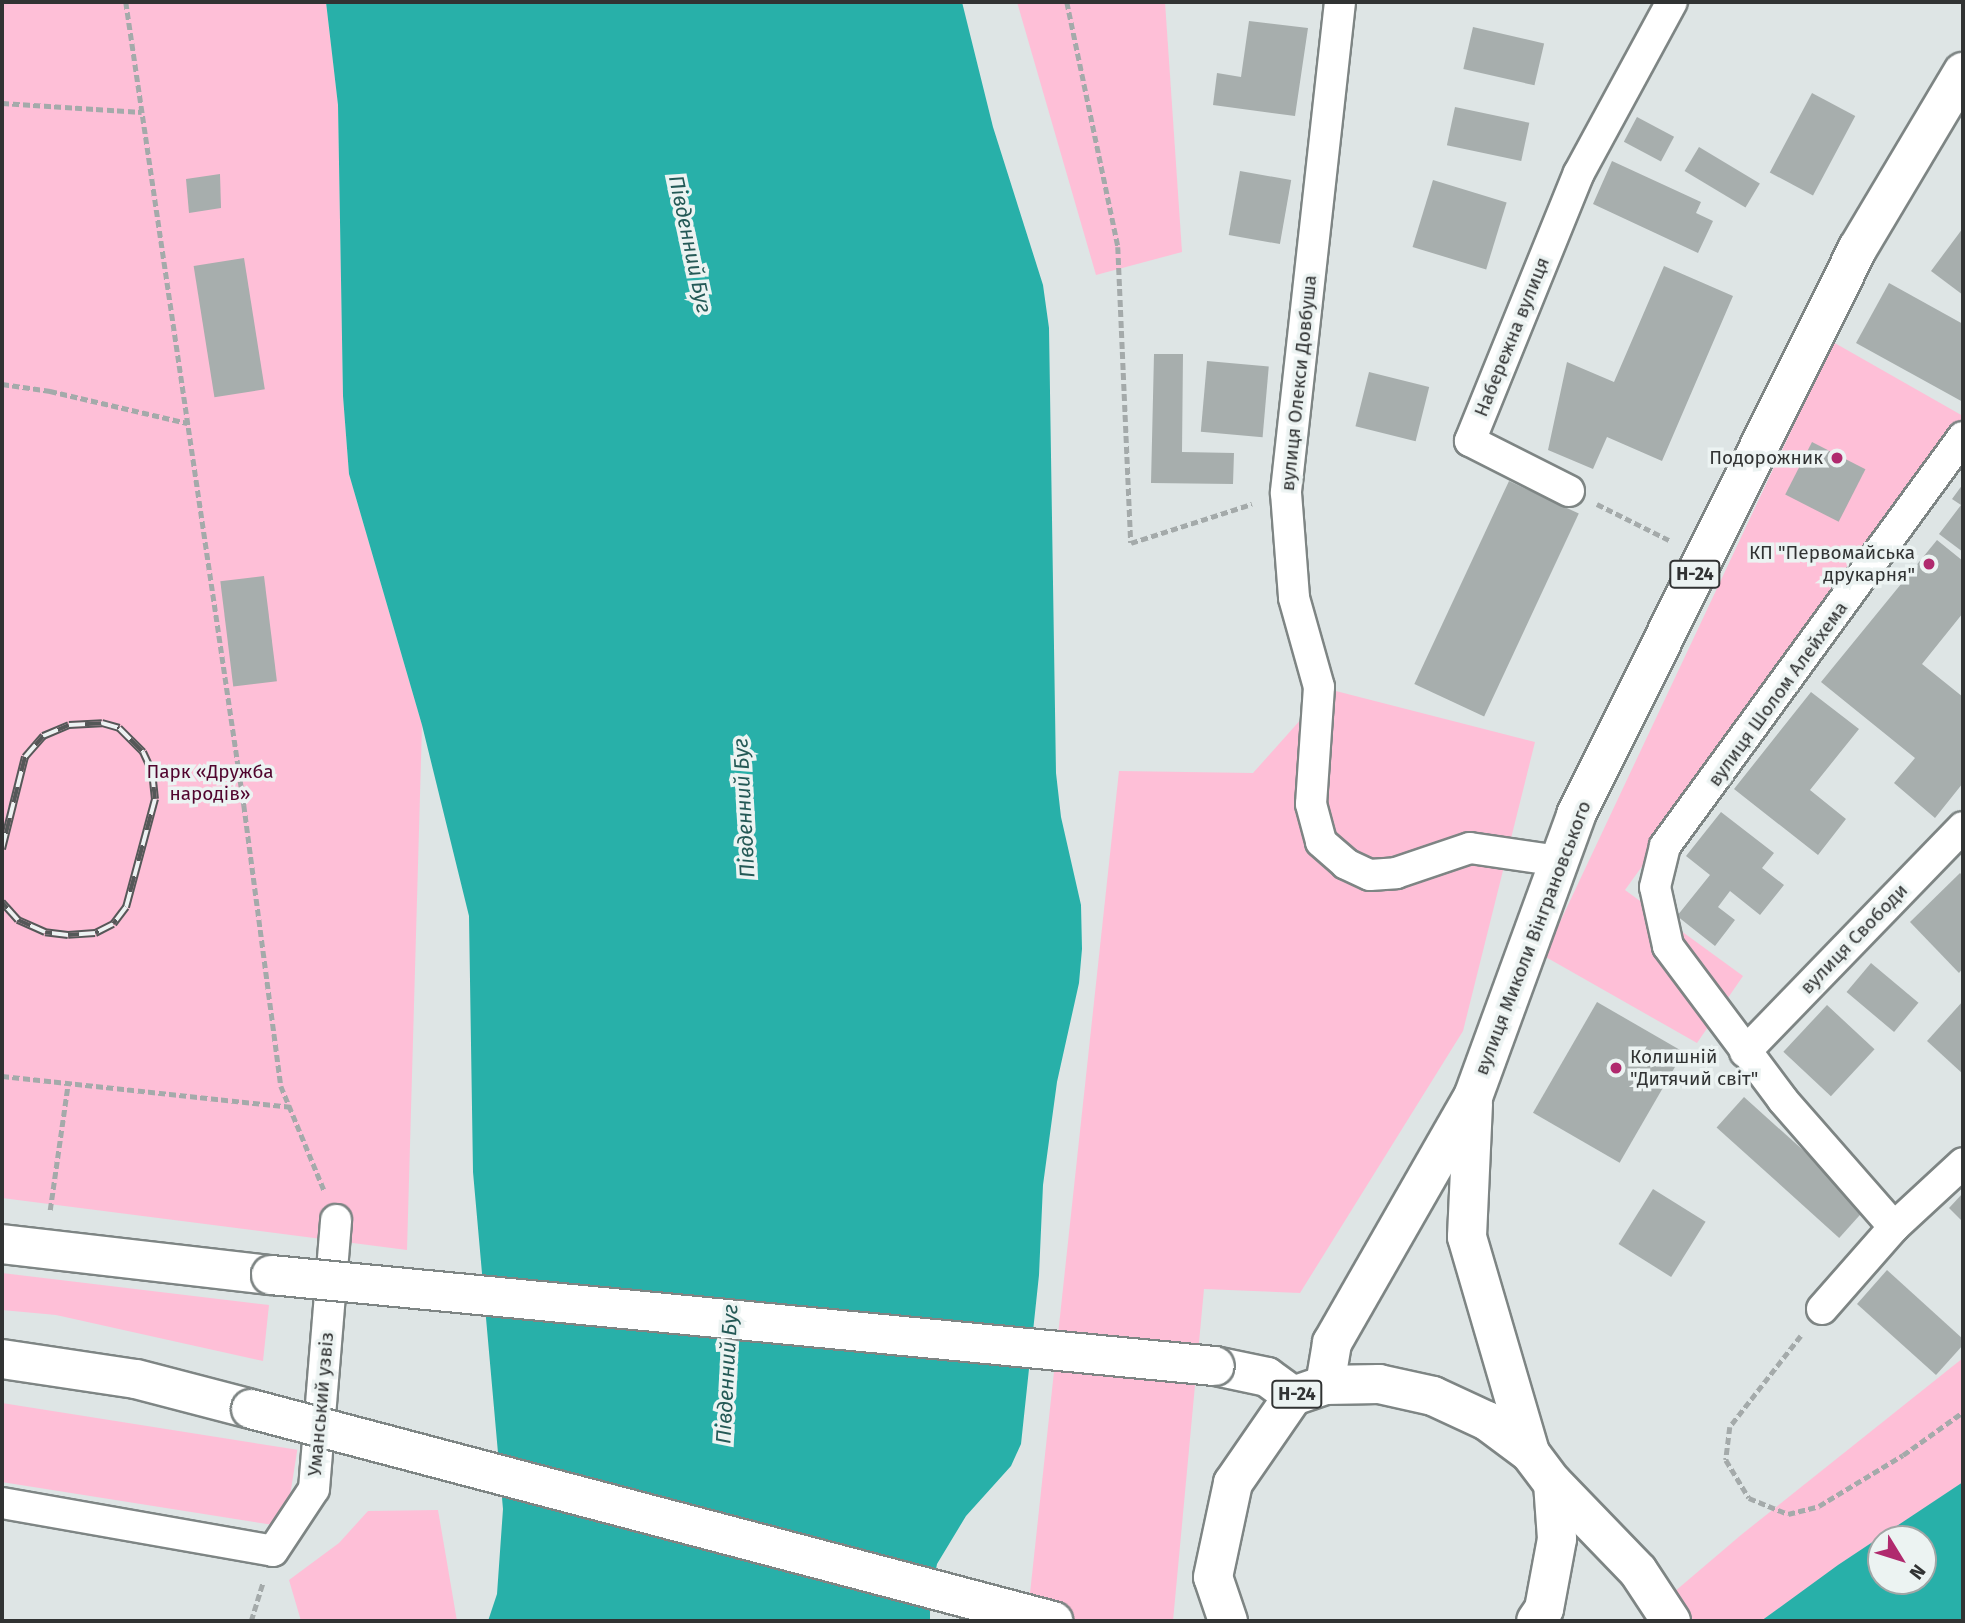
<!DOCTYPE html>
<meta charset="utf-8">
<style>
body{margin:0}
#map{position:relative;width:1965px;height:1623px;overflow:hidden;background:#dee5e5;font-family:"Fira Sans",sans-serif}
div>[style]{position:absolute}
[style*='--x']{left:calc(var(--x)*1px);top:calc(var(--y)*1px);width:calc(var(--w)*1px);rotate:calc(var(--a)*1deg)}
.green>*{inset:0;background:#febfd7;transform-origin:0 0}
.water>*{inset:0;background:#28b0a9}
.building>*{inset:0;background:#a7aead;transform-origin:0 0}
.path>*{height:4.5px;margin-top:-2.25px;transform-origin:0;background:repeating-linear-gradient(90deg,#a4aaaa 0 7px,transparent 0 10.5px)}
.roads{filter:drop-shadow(2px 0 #7e8584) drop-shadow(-2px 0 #7e8584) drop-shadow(0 2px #7e8584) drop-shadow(0 -2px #7e8584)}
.street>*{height:30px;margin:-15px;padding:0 15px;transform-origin:15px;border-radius:15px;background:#fff}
.primary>*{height:38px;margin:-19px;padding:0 19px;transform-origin:19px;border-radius:19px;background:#fff}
.rail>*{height:8px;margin-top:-4px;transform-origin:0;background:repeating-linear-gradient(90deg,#ecf3f2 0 16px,#555858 0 32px);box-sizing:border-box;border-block:2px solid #555858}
.bridges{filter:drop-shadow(2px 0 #7e8584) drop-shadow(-2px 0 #7e8584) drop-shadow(0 2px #7e8584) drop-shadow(0 -2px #7e8584)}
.primary-bridge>*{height:38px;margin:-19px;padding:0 19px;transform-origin:19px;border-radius:19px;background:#fff}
.dots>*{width:19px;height:19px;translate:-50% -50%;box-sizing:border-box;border:4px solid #ecf3f2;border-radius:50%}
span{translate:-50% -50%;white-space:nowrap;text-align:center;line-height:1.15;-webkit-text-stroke:7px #ecf3f2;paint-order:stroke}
.shield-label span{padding:2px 5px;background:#ecf3f2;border:2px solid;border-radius:5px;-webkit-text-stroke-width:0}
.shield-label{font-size:18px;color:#313333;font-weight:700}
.street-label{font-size:19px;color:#313333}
.poi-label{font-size:19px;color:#313333}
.right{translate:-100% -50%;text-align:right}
.left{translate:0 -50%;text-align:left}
.park-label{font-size:19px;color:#51052e}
.water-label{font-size:21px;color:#245956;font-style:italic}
.frame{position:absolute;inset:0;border:4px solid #313333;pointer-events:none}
.north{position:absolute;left:1867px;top:1525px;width:70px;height:70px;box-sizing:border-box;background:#ecf3f2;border:2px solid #a1a6a6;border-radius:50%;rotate:128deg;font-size:19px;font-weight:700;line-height:28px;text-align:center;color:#313333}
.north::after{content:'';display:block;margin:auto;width:24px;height:32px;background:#b02a6e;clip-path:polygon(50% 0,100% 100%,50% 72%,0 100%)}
</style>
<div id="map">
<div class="green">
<i style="clip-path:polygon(2px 2px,326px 2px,338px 105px,343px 396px,349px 474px,422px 725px,407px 1250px,2px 1198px)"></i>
<i style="clip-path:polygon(1017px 2px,1165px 2px,1182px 252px,1096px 275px)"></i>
<i style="clip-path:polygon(1833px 342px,1963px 416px,1963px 421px,1625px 890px,1743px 976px,1697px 1043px,1544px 956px)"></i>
<i style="clip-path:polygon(1328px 689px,1535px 742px,1463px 1031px,1300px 1293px,1204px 1289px,1173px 1621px,1027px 1621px,1119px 771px,1253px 773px)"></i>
<i style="clip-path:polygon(2px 1273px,269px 1305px,263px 1361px,56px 1315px,2px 1310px)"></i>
<i style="clip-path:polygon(1963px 1358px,1963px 1482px,1761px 1621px,1640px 1621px,1741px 1535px)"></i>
<i style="left:2px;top:1403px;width:299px;height:78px;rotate:9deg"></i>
<i style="clip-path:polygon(438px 1510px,457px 1621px,301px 1621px,289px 1580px,339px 1543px,368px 1511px)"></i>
</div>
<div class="water">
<i style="clip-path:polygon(326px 2px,962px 2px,993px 127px,1043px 285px,1049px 328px,1056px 773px,1061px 817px,1081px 905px,1082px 949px,1079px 983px,1057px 1082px,1043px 1185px,1039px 1275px,1021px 1444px,1011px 1466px,966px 1516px,937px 1564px,930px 1601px,930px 1621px,488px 1621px,497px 1594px,503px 1509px,473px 1172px,469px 916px,422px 725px,349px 474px,343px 396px,338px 105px)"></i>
<i style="clip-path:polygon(evenodd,1963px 1482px,1963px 1621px,1761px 1621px,1838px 1565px,1963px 1482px,1881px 1539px,1923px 1539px,1923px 1581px,1881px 1581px,1881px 1539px)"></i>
</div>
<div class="building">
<i style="clip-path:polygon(1249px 21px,1308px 28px,1295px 116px,1213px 105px,1217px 73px,1241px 77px)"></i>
<i style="left:1473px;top:27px;width:73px;height:43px;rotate:13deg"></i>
<i style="left:1812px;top:93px;width:49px;height:90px;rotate:28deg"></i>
<i style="left:1455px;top:107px;width:76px;height:39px;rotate:12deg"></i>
<i style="left:1637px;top:117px;width:42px;height:28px;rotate:28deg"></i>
<i style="left:1699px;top:147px;width:71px;height:28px;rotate:31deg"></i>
<i style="clip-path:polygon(1612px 161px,1701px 202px,1696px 213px,1713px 221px,1698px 253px,1593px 204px)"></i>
<i style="left:1240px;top:171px;width:52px;height:65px;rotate:10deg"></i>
<i style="clip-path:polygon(220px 174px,221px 208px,189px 213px,186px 179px)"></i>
<i style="left:1433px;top:180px;width:77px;height:70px;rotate:17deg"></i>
<i style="clip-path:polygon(1963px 228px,1963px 295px,1931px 271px)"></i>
<i style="left:244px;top:258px;width:133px;height:51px;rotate:81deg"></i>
<i style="clip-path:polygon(1664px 266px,1733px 296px,1662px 461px,1607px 437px,1593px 469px,1548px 450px,1567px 362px,1614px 382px)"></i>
<i style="clip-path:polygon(1889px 283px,1963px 324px,1963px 402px,1856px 343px)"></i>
<i style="clip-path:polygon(1154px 354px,1183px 354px,1182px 452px,1234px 453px,1233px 484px,1151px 483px)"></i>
<i style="left:1207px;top:361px;width:62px;height:71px;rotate:5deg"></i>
<i style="left:1369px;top:372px;width:62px;height:56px;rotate:14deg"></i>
<i style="left:1812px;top:442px;width:60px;height:59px;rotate:27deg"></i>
<i style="left:1509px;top:481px;width:77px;height:224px;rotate:25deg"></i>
<i style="clip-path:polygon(1963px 484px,1963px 552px,1939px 534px,1961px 505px,1952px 499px)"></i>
<i style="clip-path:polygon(1937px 540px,1963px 561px,1963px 613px,1922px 664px,1963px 697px,1963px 783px,1935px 818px,1894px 783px,1915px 758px,1821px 682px)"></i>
<i style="left:264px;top:576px;width:106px;height:44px;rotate:83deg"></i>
<i style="clip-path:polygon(1811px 692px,1859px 729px,1810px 790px,1846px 819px,1818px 855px,1734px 789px)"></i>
<i style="clip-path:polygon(1721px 812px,1774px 853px,1762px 868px,1784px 885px,1760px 915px,1730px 891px,1718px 907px,1735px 920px,1715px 946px,1677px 916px,1710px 875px,1686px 856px)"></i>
<i style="clip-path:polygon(1960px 873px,1963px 876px,1963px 968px,1959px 973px,1910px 922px)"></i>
<i style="left:1871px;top:963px;width:62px;height:38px;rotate:40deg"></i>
<i style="clip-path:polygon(1963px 1001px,1963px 1074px,1927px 1041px)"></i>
<i style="left:1597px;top:1002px;width:100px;height:128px;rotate:30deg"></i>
<i style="left:1827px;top:1005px;width:65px;height:64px;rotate:43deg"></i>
<i style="left:1744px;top:1097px;width:165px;height:41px;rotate:42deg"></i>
<i style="left:1653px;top:1189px;width:62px;height:65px;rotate:32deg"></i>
<i style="clip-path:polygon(1963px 1193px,1963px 1222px,1949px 1208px)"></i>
<i style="clip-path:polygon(1887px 1270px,1963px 1339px,1963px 1345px,1936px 1375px,1857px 1304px)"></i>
</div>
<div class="path">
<i style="--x:126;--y:2;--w:812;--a:81.64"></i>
<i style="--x:244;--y:805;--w:283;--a:82.5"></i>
<i style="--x:281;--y:1086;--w:113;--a:67.5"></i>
<i style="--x:1067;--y:2;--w:250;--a:78.2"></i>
<i style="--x:1118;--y:247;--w:296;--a:87.5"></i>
<i style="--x:1131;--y:543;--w:127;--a:-17.9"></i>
<i style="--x:2;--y:103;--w:140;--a:3.7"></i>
<i style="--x:2;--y:384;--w:49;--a:8.3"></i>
<i style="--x:50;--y:391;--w:141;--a:13.1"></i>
<i style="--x:1597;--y:504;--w:83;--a:26.6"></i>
<i style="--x:2;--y:1076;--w:290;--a:6.1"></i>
<i style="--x:50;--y:1210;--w:128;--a:-81.9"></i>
<i style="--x:1801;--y:1336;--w:115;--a:128"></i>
<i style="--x:1730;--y:1427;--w:33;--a:97"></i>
<i style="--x:1726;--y:1460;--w:44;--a:58.8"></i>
<i style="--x:1749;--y:1498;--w:42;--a:22.3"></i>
<i style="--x:1788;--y:1514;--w:32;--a:-14"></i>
<i style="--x:1819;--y:1506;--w:98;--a:-31.3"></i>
<i style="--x:1903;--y:1455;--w:74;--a:-35.6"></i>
<i style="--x:251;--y:1621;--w:41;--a:-72.9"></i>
</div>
<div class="roads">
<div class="street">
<i style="--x:1340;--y:2;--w:494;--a:96.3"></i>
<i style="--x:1286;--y:493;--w:105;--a:85.6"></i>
<i style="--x:1294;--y:598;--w:92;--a:74.3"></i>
<i style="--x:1319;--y:687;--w:117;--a:93.9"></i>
<i style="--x:1311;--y:804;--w:39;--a:75"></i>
<i style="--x:1321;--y:842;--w:33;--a:41"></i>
<i style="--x:1346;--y:864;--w:26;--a:25"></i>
<i style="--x:1370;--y:875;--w:26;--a:-4"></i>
<i style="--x:1396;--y:873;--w:78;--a:-18.7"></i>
<i style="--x:1470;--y:848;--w:90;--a:8.3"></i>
<i style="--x:1569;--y:491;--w:111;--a:-153.2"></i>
<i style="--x:1470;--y:441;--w:289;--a:-67.9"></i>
<i style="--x:1579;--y:173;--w:195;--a:-61.5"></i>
<i style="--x:1745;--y:1052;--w:313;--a:-45.9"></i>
<i style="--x:1894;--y:1227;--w:169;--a:-131.2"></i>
<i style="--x:1783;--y:1100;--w:192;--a:-126.8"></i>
<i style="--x:1668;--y:946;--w:60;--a:-102.4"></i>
<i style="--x:1655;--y:887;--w:42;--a:-76.3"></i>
<i style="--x:1665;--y:846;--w:506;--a:-53.92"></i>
<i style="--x:1822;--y:1309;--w:109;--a:-48.7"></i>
<i style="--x:1894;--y:1227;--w:94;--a:-42.8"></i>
<i style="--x:2;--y:1503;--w:275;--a:10"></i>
<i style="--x:273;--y:1551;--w:74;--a:-56.5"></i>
<i style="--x:314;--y:1489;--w:270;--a:-85.3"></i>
</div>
<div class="primary">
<i style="--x:1473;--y:1104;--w:133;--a:92.6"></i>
<i style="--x:1467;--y:1237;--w:225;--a:73.7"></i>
<i style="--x:2;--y:1244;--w:271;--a:6.6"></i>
<i style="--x:2;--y:1359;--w:135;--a:8.5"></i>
<i style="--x:136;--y:1379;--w:119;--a:14.6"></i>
<i style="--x:1215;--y:1366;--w:53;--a:11.9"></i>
<i style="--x:1267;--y:1377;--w:32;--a:36"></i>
<i style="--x:1325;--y:1385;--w:43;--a:-80.5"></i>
<i style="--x:1332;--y:1343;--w:284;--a:-60.2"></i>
<i style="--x:1473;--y:1097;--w:300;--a:-69.9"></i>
<i style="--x:1576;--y:815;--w:633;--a:-63.56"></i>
<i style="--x:1858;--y:248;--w:205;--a:-59.2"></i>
<i style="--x:1553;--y:1483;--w:122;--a:46"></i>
<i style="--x:1638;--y:1571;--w:60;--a:56.6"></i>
<i style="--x:1228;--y:1621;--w:46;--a:-108.8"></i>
<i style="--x:1213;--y:1577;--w:96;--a:-78"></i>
<i style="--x:1233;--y:1483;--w:106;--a:-55.4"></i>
<i style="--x:1293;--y:1396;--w:34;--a:-19"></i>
<i style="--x:1325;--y:1385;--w:54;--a:-1.1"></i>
<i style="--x:1379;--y:1384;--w:55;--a:12.5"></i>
<i style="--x:1433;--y:1396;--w:60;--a:24.8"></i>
<i style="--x:1487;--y:1421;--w:54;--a:36.7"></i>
<i style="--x:1530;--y:1453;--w:38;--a:53"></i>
<i style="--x:1553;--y:1483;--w:56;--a:85.9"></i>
<i style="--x:1557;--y:1539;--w:71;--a:100.5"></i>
<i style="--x:1544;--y:1609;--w:14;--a:124"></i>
</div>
</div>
<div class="rail">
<i style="--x:2;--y:849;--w:95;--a:-76"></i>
<i style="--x:25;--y:757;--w:28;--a:-49"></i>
<i style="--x:43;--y:736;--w:28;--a:-23"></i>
<i style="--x:69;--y:725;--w:33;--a:-3"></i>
<i style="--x:102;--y:723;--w:18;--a:16"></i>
<i style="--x:119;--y:728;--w:34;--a:45"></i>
<i style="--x:143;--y:752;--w:21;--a:65"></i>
<i style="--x:152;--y:771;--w:28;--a:84"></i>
<i style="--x:155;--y:799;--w:112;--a:105"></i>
<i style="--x:126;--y:907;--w:21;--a:127"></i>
<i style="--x:113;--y:924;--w:20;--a:153"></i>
<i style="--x:95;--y:933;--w:27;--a:176"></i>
<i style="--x:68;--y:935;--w:23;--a:-173"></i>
<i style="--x:45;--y:932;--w:30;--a:-156"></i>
<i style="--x:18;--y:920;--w:24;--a:-132"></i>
</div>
<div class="bridges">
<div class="primary-bridge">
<i style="--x:271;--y:1275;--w:948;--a:5.51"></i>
<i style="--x:251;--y:1409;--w:830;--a:14.81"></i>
</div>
</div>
<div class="dots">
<i style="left:1837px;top:458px;background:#b02a6e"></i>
<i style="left:1929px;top:564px;background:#b02a6e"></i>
<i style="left:1616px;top:1068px;background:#b02a6e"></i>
</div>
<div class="shield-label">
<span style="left:1695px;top:574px">Н-24</span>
<span style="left:1297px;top:1394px">Н-24</span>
</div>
<div class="street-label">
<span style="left:1512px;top:337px;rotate:-68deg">Набережна вулиця</span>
<span style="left:1299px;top:383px;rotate:-84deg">вулиця Олекси Довбуша</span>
<span style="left:1778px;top:694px;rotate:-54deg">вулиця Шолом Алейхема</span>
<span style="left:1533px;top:938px;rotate:-69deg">вулиця Миколи Вінграновського</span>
<span style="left:1854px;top:939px;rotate:-46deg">вулиця Свободи</span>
<span style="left:321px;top:1404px;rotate:-85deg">Уманський узвіз</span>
</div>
<div class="poi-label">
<span class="right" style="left:1823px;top:458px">Подорожник</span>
<span class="right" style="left:1915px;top:564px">КП "Первомайська<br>друкарня"</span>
<span class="left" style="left:1630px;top:1068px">Колишній<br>"Дитячий світ"</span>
</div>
<div class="park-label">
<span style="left:210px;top:783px">Парк «Дружба<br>народів»</span>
</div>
<div class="water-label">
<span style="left:690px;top:244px;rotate:78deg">Південний Буг</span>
<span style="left:744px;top:808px;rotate:-93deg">Південний Буг</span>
<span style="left:727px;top:1374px;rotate:-87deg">Південний Буг</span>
</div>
<div class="frame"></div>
<div class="north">N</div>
</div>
